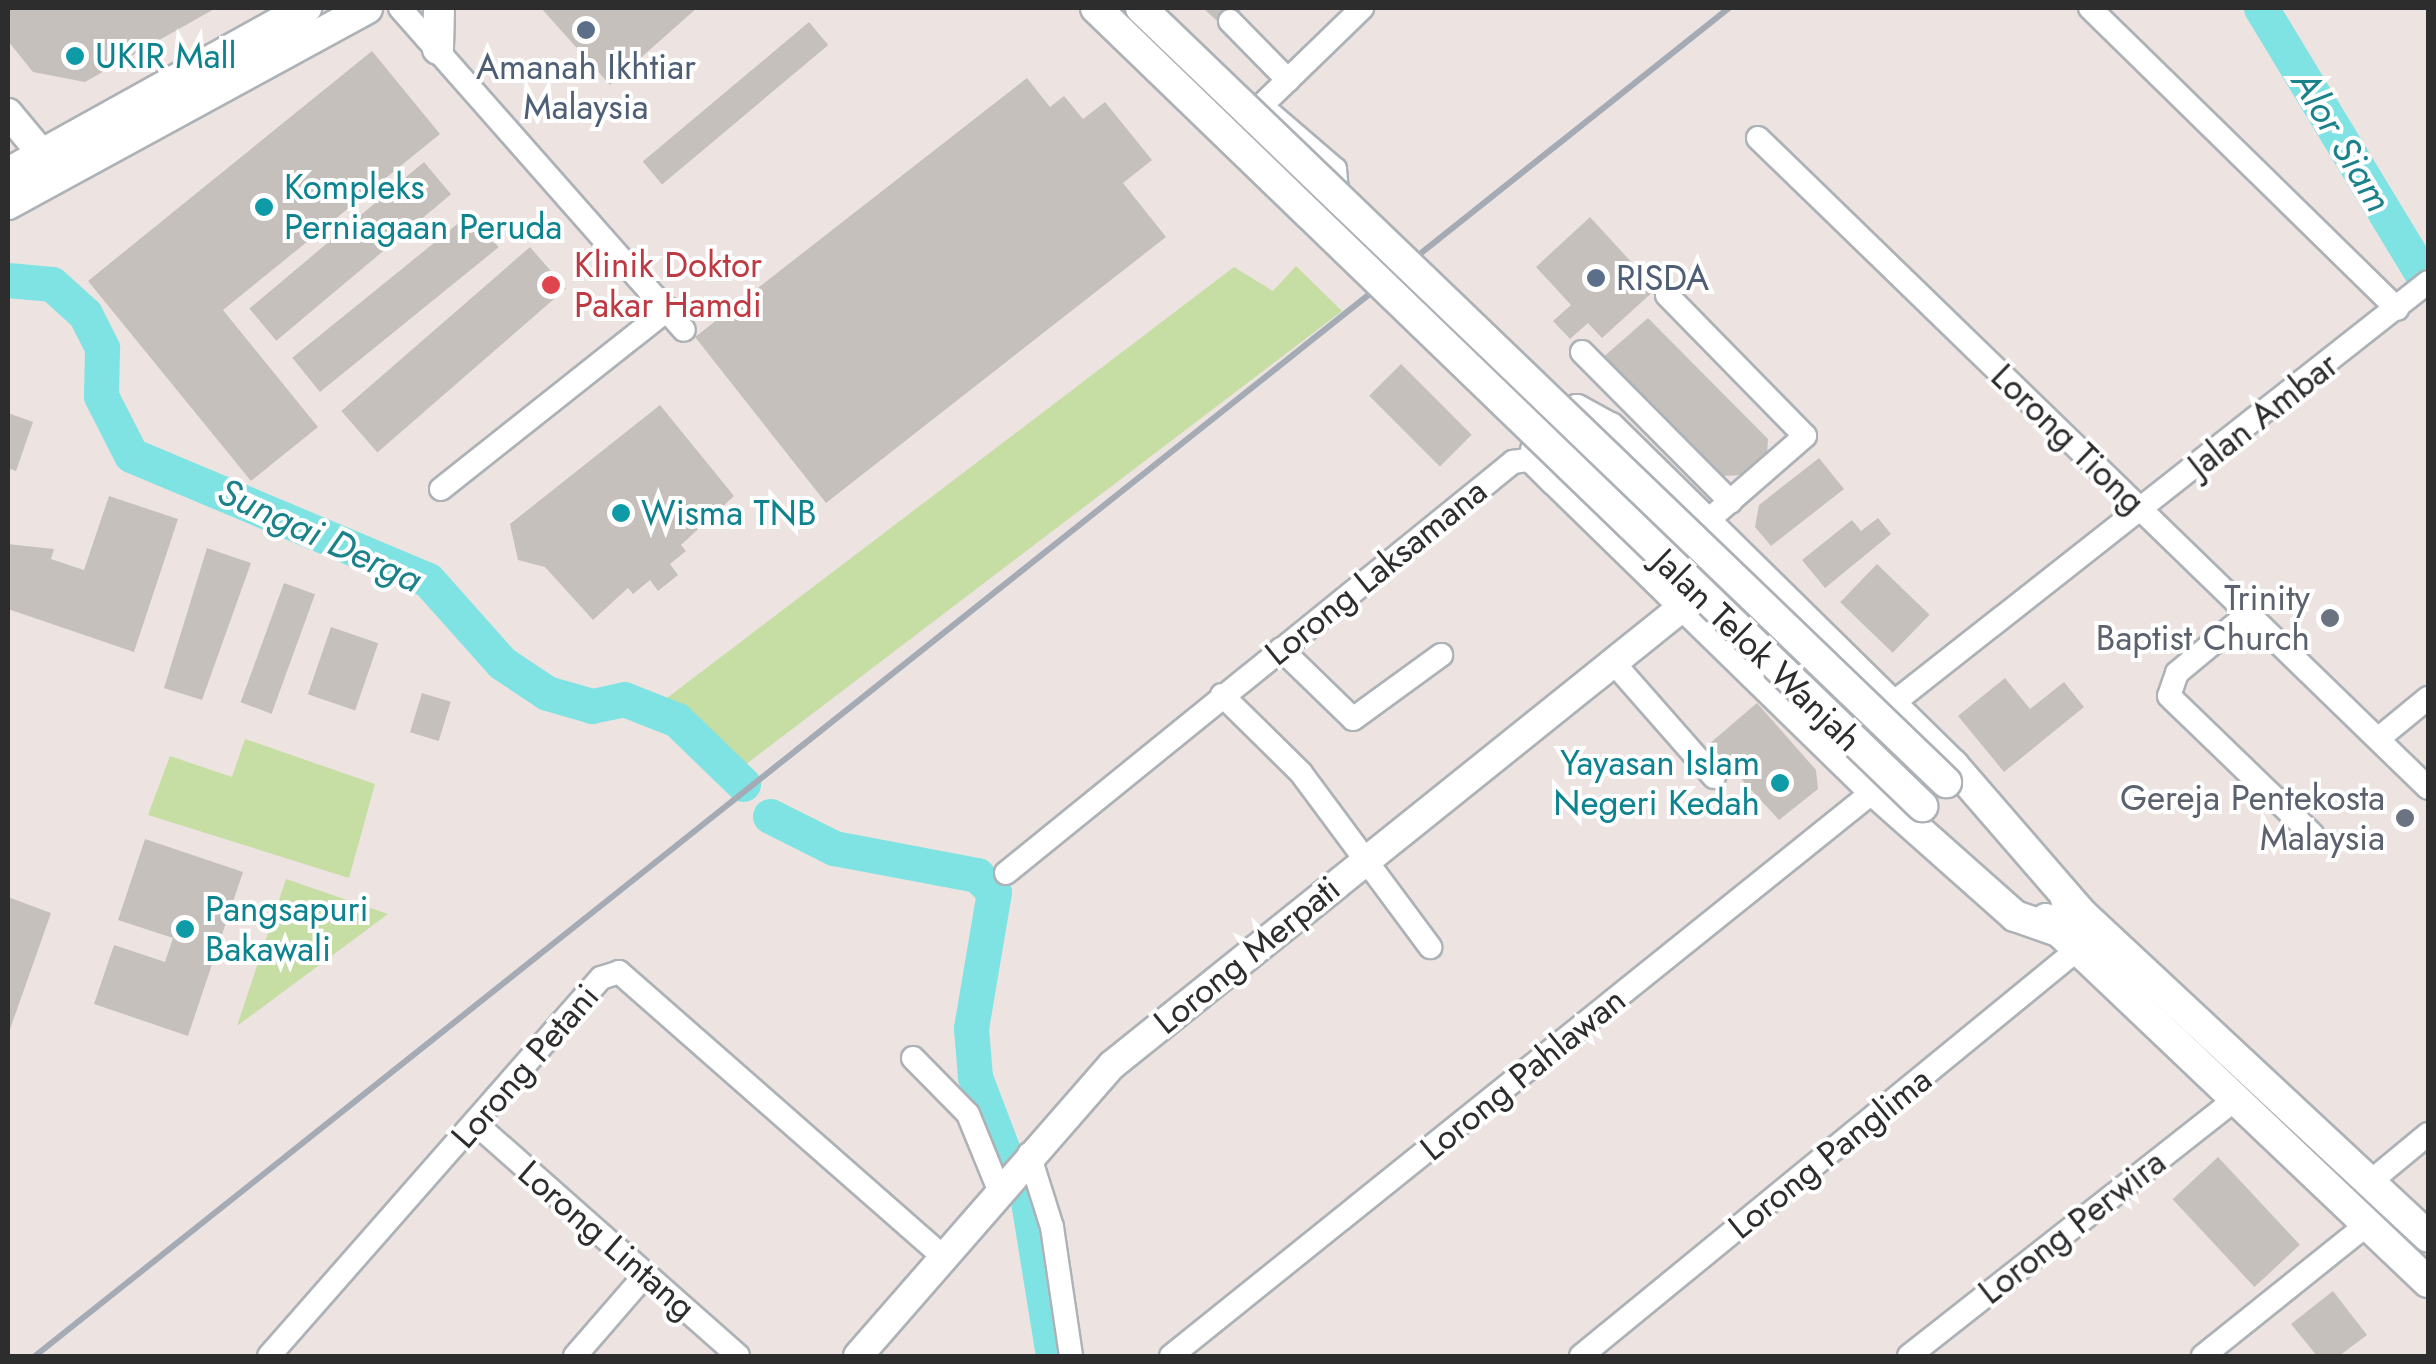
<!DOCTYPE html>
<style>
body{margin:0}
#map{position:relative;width:2436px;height:1364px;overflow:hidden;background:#ede4e1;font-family:Jost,sans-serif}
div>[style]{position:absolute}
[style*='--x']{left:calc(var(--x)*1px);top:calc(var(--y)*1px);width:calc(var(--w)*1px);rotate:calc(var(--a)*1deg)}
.green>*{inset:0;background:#c6dda4}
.river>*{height:35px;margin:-17.5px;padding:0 17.5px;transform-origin:17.5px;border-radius:17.5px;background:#80e3e3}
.building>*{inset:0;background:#c6c0bc;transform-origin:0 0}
.roads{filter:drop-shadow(2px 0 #adb2b7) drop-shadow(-2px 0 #adb2b7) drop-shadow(0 2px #adb2b7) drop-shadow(0 -2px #adb2b7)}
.minor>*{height:22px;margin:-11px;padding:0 11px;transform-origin:11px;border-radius:11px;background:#fff}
.tertiary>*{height:28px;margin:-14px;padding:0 14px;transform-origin:14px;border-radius:14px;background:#fff}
.secondary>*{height:30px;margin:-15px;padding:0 15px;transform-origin:15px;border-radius:15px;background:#fff}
.rail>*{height:6px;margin:-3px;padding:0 3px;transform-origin:3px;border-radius:3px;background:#a4abb5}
.bridges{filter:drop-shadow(2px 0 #adb2b7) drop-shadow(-2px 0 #adb2b7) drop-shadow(0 2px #adb2b7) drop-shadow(0 -2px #adb2b7)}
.secondary-bridge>*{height:30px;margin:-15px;padding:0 15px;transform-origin:15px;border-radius:15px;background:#fff}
.dots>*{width:28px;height:28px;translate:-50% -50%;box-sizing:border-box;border:5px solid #fff;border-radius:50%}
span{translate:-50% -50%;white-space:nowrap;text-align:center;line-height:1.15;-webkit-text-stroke:8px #fff;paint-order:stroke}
.culture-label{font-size:35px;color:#0d838f}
.left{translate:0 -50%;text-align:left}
.right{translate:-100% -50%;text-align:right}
.service-label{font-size:35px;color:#4e5e75}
.health-label{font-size:35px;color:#be3a42}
.street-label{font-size:35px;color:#2d2d2d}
.worship-label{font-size:35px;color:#5b616d}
.water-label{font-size:38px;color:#1b828b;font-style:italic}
.frame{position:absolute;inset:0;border:10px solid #2d2d2d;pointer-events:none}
</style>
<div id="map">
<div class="green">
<i style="clip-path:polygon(1296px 266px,1342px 311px,737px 771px,663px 701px,1234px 267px,1273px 291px)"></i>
<i style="clip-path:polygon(245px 739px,375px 784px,349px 878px,148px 815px,170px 756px,232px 777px)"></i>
<i style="clip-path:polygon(286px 879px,388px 914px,237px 1026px)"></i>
</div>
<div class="river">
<i style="--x:2261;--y:8;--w:311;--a:58.8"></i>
<i style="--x:8;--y:280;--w:44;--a:5.2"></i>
<i style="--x:52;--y:284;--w:45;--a:42.3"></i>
<i style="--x:85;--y:314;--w:38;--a:63"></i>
<i style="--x:102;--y:348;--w:48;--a:91.2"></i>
<i style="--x:101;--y:396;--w:66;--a:63"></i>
<i style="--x:131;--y:455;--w:322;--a:22.8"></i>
<i style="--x:428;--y:580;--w:111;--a:48.3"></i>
<i style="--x:502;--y:663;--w:54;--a:33.7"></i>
<i style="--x:547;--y:693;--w:47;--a:16.1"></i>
<i style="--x:592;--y:706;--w:33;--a:-12"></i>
<i style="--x:624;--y:699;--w:57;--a:21.6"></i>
<i style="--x:677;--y:720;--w:92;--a:44.1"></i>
<i style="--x:770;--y:816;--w:72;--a:26.6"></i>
<i style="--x:834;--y:848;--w:146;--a:10.7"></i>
<i style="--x:977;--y:875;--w:24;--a:45"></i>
<i style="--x:994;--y:892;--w:138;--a:99.6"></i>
<i style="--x:971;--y:1028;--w:49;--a:85.3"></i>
<i style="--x:975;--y:1077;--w:93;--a:69.2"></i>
<i style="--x:1026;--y:1189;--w:169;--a:80.8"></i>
</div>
<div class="building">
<i style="clip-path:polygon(8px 8px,216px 8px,85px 82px,33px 72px,8px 41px)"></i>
<i style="clip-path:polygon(541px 8px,697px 8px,610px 85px)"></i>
<i style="clip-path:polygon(1203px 8px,1245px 8px,1218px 22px)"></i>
<i style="left:809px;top:22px;width:30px;height:217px;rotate:50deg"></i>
<i style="clip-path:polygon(372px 51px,440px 134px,223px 310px,318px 427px,251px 481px,88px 281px)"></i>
<i style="clip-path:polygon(1027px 78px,1050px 107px,1064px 96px,1083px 119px,1105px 102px,1152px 160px,1123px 183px,1166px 237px,826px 503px,695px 337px)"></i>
<i style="left:424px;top:162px;width:42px;height:228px;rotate:50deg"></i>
<i style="left:471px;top:213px;width:44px;height:230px;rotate:51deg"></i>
<i style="clip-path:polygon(1590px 217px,1656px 289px,1602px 338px,1588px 323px,1570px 339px,1553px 321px,1571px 305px,1536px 267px)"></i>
<i style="left:530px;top:247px;width:55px;height:250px;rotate:49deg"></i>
<i style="clip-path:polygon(1648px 318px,1768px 439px,1767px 455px,1744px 475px,1721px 476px,1601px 359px)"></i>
<i style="left:1401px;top:364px;width:100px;height:45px;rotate:45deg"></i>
<i style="clip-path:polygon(660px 405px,734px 496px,681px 545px,686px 551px,670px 564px,678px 575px,658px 591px,650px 580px,633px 594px,628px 588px,593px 620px,545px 567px,518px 560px,510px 524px)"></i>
<i style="clip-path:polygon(8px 413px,33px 422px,16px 471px,8px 468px)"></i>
<i style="clip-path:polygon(1819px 458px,1844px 489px,1771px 546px,1755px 527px,1759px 505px)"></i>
<i style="clip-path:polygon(109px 496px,178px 519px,134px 652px,8px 609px,8px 544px,54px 549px,51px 559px,84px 570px)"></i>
<i style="clip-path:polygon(1878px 518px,1891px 534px,1825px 588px,1802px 560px,1852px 520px,1861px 531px)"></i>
<i style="clip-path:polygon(207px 548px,251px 563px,202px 700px,164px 688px)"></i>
<i style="left:1877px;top:564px;width:73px;height:53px;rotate:44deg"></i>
<i style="left:284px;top:583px;width:33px;height:127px;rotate:20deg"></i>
<i style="left:331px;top:627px;width:50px;height:71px;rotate:19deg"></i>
<i style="clip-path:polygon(2005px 678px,2030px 709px,2064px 682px,2084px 707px,2004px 772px,1958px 716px)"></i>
<i style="left:422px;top:693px;width:30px;height:41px;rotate:17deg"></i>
<i style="clip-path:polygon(1757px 703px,1816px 770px,1818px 789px,1779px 820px,1709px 744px)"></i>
<i style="clip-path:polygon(145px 839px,243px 872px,188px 1036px,94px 1004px,114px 945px,165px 962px,173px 938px,118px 920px)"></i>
<i style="clip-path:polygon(8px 897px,51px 913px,8px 1035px)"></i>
<i style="left:2218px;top:1157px;width:120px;height:62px;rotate:47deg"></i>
<i style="clip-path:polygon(2333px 1291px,2367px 1335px,2339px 1356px,2317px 1356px,2291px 1324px)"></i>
</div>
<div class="roads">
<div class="minor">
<i style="--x:400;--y:8;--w:429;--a:48.6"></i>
<i style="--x:2090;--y:8;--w:430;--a:44.4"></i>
<i style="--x:1230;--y:21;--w:83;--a:45.5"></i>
<i style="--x:1261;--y:106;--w:141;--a:-44.1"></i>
<i style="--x:1271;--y:114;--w:84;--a:40.7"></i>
<i style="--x:1335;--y:169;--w:36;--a:85"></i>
<i style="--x:1758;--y:138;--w:933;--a:44.13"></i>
<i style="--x:1667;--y:295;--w:197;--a:45.6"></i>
<i style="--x:1805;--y:436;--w:131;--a:139"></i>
<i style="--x:1582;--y:352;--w:211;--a:45.2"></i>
<i style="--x:441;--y:489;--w:290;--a:-38.4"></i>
<i style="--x:2248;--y:614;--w:92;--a:140.3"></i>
<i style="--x:2177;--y:673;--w:24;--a:109"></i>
<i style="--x:2169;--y:696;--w:199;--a:44"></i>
<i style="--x:1281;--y:649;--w:100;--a:44.2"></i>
<i style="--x:1353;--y:719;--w:109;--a:-36"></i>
<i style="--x:1613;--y:662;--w:153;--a:48.7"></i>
<i style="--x:1222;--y:695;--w:111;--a:44.6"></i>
<i style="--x:1301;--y:773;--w:217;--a:53.4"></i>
<i style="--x:1892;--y:704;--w:682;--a:-38.21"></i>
<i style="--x:2378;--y:739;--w:65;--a:-39.4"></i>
<i style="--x:1006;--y:873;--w:653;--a:-39.03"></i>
<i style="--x:1513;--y:462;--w:21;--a:-8"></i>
<i style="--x:913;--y:1058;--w:78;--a:45.5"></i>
<i style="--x:968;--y:1114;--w:82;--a:67.8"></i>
<i style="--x:475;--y:1123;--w:351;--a:41.5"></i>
<i style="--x:1029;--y:1154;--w:77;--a:72.5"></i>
<i style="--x:1052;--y:1227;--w:130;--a:81.6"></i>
<i style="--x:2370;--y:1182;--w:75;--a:-39.6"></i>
<i style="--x:269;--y:1356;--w:503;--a:-48.71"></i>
<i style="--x:601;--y:978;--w:19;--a:-18"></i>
<i style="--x:619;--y:972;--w:430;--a:41.3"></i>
<i style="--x:575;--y:1356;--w:108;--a:-49.1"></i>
<i style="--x:1171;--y:1356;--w:902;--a:-38.79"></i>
<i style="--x:1581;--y:1356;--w:642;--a:-39.31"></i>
<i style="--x:1909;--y:1356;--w:416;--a:-38.2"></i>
<i style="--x:2203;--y:1356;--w:211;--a:-38.7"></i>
</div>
<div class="tertiary">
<i style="--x:8;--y:113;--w:53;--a:50.3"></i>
<i style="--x:858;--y:1356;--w:386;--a:-48.9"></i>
<i style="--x:1112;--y:1065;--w:735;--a:-38.76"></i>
</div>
<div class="secondary">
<i style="--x:438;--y:49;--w:41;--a:-88.6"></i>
<i style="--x:8;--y:173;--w:341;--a:-29"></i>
<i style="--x:8;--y:204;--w:409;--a:-28.6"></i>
<i style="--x:2066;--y:899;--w:495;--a:43"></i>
<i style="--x:2046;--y:919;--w:527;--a:43.54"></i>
<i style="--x:2061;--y:932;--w:49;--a:-160.8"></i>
<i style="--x:2015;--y:916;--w:188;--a:-138.4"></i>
<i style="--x:1874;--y:791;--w:446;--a:-135.7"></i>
<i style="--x:1555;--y:480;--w:30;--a:-135"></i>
<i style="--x:1534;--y:459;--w:35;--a:-77"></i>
<i style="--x:1542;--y:425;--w:38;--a:-23"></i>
<i style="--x:1577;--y:410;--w:38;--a:29"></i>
<i style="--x:1610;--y:428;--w:481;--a:44.5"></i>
<i style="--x:1953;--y:765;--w:196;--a:49.1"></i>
</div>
</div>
<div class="rail">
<i style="--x:35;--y:1356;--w:2165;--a:-38.51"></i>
</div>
<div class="bridges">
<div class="secondary-bridge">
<i style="--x:1096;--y:8;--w:1149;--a:44.01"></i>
<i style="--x:1141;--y:8;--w:1117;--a:43.88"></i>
</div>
</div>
<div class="dots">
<i style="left:586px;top:30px;background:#5c6f8a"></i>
<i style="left:75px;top:56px;background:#0f9aa8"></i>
<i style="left:264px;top:207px;background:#0f9aa8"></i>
<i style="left:1596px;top:278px;background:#5c6f8a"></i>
<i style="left:551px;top:285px;background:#e0444e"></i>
<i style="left:621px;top:513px;background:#0f9aa8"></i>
<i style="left:2330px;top:618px;background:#6b7280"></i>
<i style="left:1780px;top:783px;background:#0f9aa8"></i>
<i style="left:2405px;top:818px;background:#6b7280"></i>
<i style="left:185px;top:929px;background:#0f9aa8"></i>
</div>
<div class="culture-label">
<span class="left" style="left:95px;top:56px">UKIR Mall</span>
<span class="left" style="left:284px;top:207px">Kompleks<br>Perniagaan Peruda</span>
<span class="left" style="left:641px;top:513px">Wisma TNB</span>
<span class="right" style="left:1760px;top:783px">Yayasan Islam<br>Negeri Kedah</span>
<span class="left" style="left:205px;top:929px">Pangsapuri<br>Bakawali</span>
</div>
<div class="service-label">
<span style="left:586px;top:87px">Amanah Ikhtiar<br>Malaysia</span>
<span class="left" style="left:1616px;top:278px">RISDA</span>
</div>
<div class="health-label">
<span class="left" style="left:574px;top:285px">Klinik Doktor<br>Pakar Hamdi</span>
</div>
<div class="street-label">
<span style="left:2263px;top:415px;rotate:-38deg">Jalan Ambar</span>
<span style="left:2068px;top:439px;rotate:44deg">Lorong Tiong</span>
<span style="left:1376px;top:572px;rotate:-39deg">Lorong Laksamana</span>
<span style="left:1757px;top:650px;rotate:44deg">Jalan Telok Wanjah</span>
<span style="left:1247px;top:955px;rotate:-39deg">Lorong Merpati</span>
<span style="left:525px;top:1066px;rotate:-49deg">Lorong Petani</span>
<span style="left:1523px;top:1074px;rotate:-39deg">Lorong Pahlawan</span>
<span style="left:1830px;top:1153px;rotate:-39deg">Lorong Panglima</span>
<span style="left:2072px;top:1227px;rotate:-38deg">Lorong Perwira</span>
<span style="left:607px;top:1240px;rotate:41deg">Lorong Lintang</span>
</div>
<div class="worship-label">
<span class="right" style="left:2310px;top:618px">Trinity<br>Baptist Church</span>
<span class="right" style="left:2385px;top:818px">Gereja Pentekosta<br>Malaysia</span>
</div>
<div class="water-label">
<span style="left:2342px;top:141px;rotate:59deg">Alor Siam</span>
<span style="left:320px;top:535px;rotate:25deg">Sungai Derga</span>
</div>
<div class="frame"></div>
</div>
